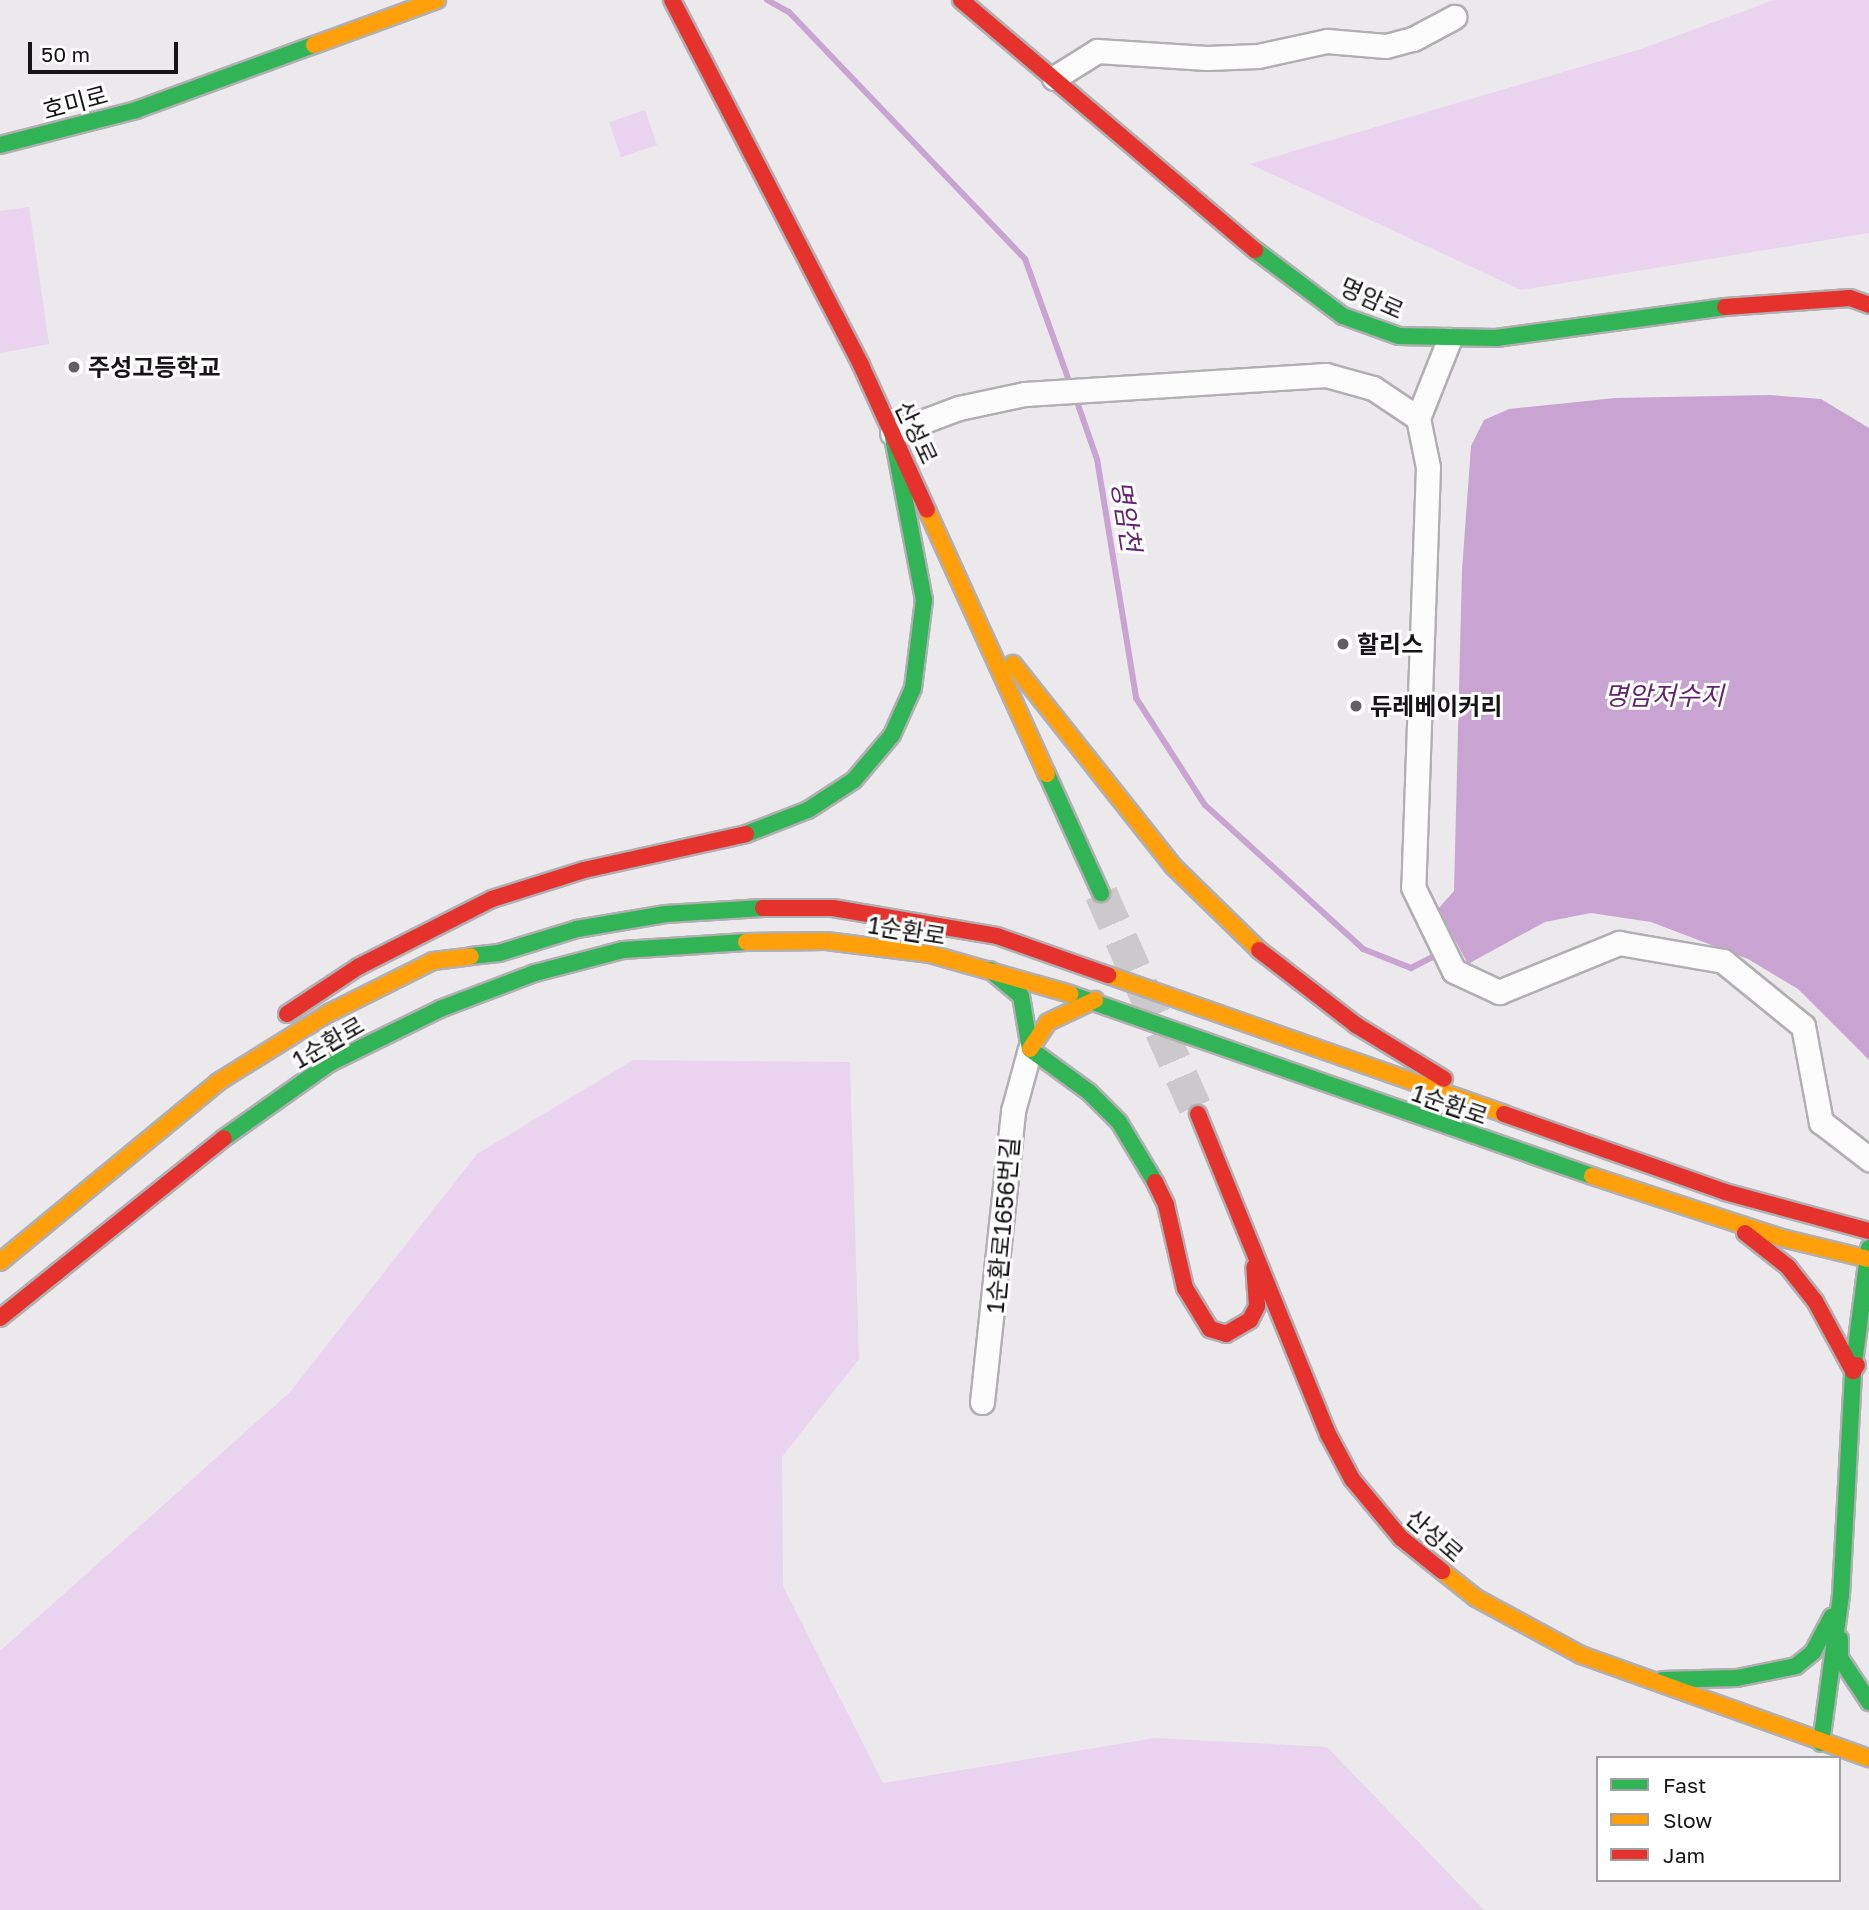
<!DOCTYPE html>
<meta charset="utf-8">
<style>
body{margin:0}
#map{position:relative;width:1869px;height:1910px;overflow:hidden;background:#ece9ed;font-family:"Golos Text","Noto Sans KR",sans-serif}
div>[style]{position:absolute}
[style*='--x']{left:calc(var(--x)*1px);top:calc(var(--y)*1px);width:calc(var(--w)*1px);rotate:calc(var(--a)*1deg)}
.green>*{inset:0;background:#e9d3ef;transform-origin:0 0}
.water>*{inset:0;background:#c9a4d2}
.stream>*{height:6px;margin:-3px;padding:0 3px;transform-origin:3px;border-radius:3px;background:#c9a4d2}
.secondary-tunnel>*{height:33px;margin-top:-16.5px;transform-origin:0;background:repeating-linear-gradient(90deg,#ccc9cd 0 33px,transparent 0 50px)}
.roads{filter:drop-shadow(2px 0 #b1afb2) drop-shadow(-2px 0 #b1afb2) drop-shadow(0 2px #b1afb2) drop-shadow(0 -2px #b1afb2)}
.street>*{height:23px;margin:-11.5px;padding:0 11.5px;transform-origin:11.5px;border-radius:11.5px;background:#fcfcfc}
.fast>*{height:16px;margin:-8px;padding:0 8px;transform-origin:8px;border-radius:8px;background:#30b455}
.slow>*{height:16px;margin:-8px;padding:0 8px;transform-origin:8px;border-radius:8px;background:#ff9f0a}
.jam>*{height:16px;margin:-8px;padding:0 8px;transform-origin:8px;border-radius:8px;background:#e5322d}
.dots>*{width:19px;height:19px;translate:-50% -50%;box-sizing:border-box;border:4px solid #fff;border-radius:50%}
span{translate:-50% -50%;white-space:nowrap;text-align:center;line-height:1.15;-webkit-text-stroke:6px #fff;paint-order:stroke}
.street-label{font-size:24px;color:#161416}
.poi-label{font-size:24px;color:#161416;font-weight:700}
.left{translate:0 -50%;text-align:left}
.water-label{font-size:26px;color:#632471;font-style:italic}
.legend{position:absolute;left:1596px;top:1756px;width:245px;height:126px;box-sizing:border-box;background:#fff;border:2px solid #a2a1a2;margin:0;padding:9px 12px;list-style:none;font-size:21px;color:#161416}
.legend li{display:flex;align-items:center;gap:14px;height:35px}
.legend b{width:35px;border:2px solid #a2a1a2}
.scale{position:absolute;left:28px;top:42px;width:150px;height:32px;box-sizing:border-box;border:4px solid #161416;border-top:0;padding-left:9px;font-size:21px;line-height:24px;white-space:nowrap;color:#161416;-webkit-text-stroke:5px #fff;paint-order:stroke}
</style>
<div id="map">
<div class="green">
<i style="clip-path:polygon(1774px 0,1869px 0,1869px 233px,1521px 290px,1250px 164px,1641px 49px)"></i>
<i style="left:645px;top:110px;width:37px;height:38px;rotate:71deg"></i>
<i style="clip-path:polygon(29px 207px,49px 344px,0 353px,0 211px)"></i>
<i style="clip-path:polygon(633px 1060px,850px 1062px,859px 1359px,782px 1457px,783px 1586px,883px 1783px,1155px 1738px,1327px 1747px,1484px 1910px,0 1910px,0 1651px,290px 1392px,477px 1154px)"></i>
</div>
<div class="water">
<i style="clip-path:polygon(1770px 395px,1821px 399px,1869px 428px,1869px 1060px,1798px 989px,1748px 959px,1651px 922px,1591px 913px,1545px 922px,1468px 964px,1438px 909px,1454px 891px,1462px 570px,1471px 446px,1484px 420px,1509px 409px,1615px 398px)"></i>
</div>
<div class="stream">
<i style="--x:767;--y:0;--w:25;--a:29"></i>
<i style="--x:789;--y:12;--w:342;--a:46.3"></i>
<i style="--x:1025;--y:259;--w:135;--a:70.1"></i>
<i style="--x:1075;--y:396;--w:67;--a:70.8"></i>
<i style="--x:1097;--y:459;--w:242;--a:80.7"></i>
<i style="--x:1136;--y:698;--w:127;--a:57.2"></i>
<i style="--x:1205;--y:805;--w:214;--a:42.3"></i>
<i style="--x:1363;--y:949;--w:52;--a:21.6"></i>
<i style="--x:1411;--y:968;--w:33;--a:-27"></i>
</div>
<div class="secondary-tunnel">
<i style="--x:1101;--y:893;--w:241;--a:66.3"></i>
</div>
<div class="roads">
<div class="street">
<i style="--x:1054;--y:78;--w:51;--a:-32.1"></i>
<i style="--x:1097;--y:51;--w:110;--a:3.6"></i>
<i style="--x:1207;--y:58;--w:51;--a:-2.2"></i>
<i style="--x:1258;--y:56;--w:71;--a:-12.3"></i>
<i style="--x:1327;--y:41;--w:59;--a:4.8"></i>
<i style="--x:1386;--y:46;--w:28;--a:-15"></i>
<i style="--x:1413;--y:39;--w:47;--a:-28.2"></i>
<i style="--x:1418;--y:418;--w:50;--a:78.5"></i>
<i style="--x:1428;--y:467;--w:420;--a:92"></i>
<i style="--x:1413;--y:887;--w:93;--a:64"></i>
<i style="--x:1454;--y:971;--w:50;--a:25"></i>
<i style="--x:1499;--y:992;--w:130;--a:-22.2"></i>
<i style="--x:1619;--y:943;--w:106;--a:9.8"></i>
<i style="--x:1723;--y:961;--w:103;--a:39.1"></i>
<i style="--x:1803;--y:1026;--w:98;--a:79.4"></i>
<i style="--x:1821;--y:1122;--w:61;--a:37.6"></i>
<i style="--x:892;--y:433;--w:72;--a:-20.5"></i>
<i style="--x:959;--y:408;--w:67;--a:-12"></i>
<i style="--x:1025;--y:394;--w:302;--a:-3.6"></i>
<i style="--x:1326;--y:375;--w:49;--a:15.5"></i>
<i style="--x:1373;--y:388;--w:54;--a:33.7"></i>
<i style="--x:1418;--y:418;--w:84;--a:-68.3"></i>
<i style="--x:982;--y:1402;--w:293;--a:-83.9"></i>
<i style="--x:1013;--y:1111;--w:64;--a:-74.7"></i>
</div>
<div class="fast">
<i style="--x:0;--y:145;--w:140;--a:-14.4"></i>
<i style="--x:136;--y:110;--w:189;--a:-20.1"></i>
<i style="--x:1255;--y:250;--w:110;--a:36.9"></i>
<i style="--x:1343;--y:316;--w:59;--a:19.7"></i>
<i style="--x:1399;--y:336;--w:97;--a:1.2"></i>
<i style="--x:1496;--y:338;--w:231;--a:-7.7"></i>
<i style="--x:1047;--y:774;--w:131;--a:65.6"></i>
<i style="--x:746;--y:834;--w:66;--a:-21.2"></i>
<i style="--x:808;--y:810;--w:55;--a:-33.1"></i>
<i style="--x:854;--y:780;--w:59;--a:-49.8"></i>
<i style="--x:892;--y:735;--w:51;--a:-65.9"></i>
<i style="--x:913;--y:688;--w:89;--a:-82.9"></i>
<i style="--x:924;--y:600;--w:170;--a:-100.8"></i>
<i style="--x:471;--y:956;--w:28;--a:-6"></i>
<i style="--x:499;--y:953;--w:82;--a:-17.1"></i>
<i style="--x:577;--y:929;--w:90;--a:-9.6"></i>
<i style="--x:666;--y:914;--w:97;--a:-3.5"></i>
<i style="--x:990;--y:970;--w:40;--a:40"></i>
<i style="--x:1021;--y:996;--w:54;--a:80.4"></i>
<i style="--x:1030;--y:1049;--w:73;--a:36.1"></i>
<i style="--x:1089;--y:1092;--w:42;--a:45"></i>
<i style="--x:1119;--y:1122;--w:70;--a:59"></i>
<i style="--x:1070;--y:994;--w:553;--a:19.22"></i>
<i style="--x:224;--y:1138;--w:130;--a:-35.3"></i>
<i style="--x:330;--y:1063;--w:123;--a:-26.1"></i>
<i style="--x:440;--y:1009;--w:102;--a:-20.8"></i>
<i style="--x:535;--y:973;--w:91;--a:-14.6"></i>
<i style="--x:623;--y:950;--w:123;--a:-3.7"></i>
<i style="--x:1840;--y:1639;--w:19;--a:90"></i>
<i style="--x:1840;--y:1658;--w:53;--a:56.6"></i>
<i style="--x:1662;--y:1680;--w:75;--a:-1.5"></i>
<i style="--x:1737;--y:1678;--w:60;--a:-11.5"></i>
<i style="--x:1796;--y:1666;--w:22;--a:-39"></i>
<i style="--x:1813;--y:1652;--w:40;--a:-62"></i>
<i style="--x:1821;--y:1743;--w:149;--a:-82.3"></i>
<i style="--x:1841;--y:1595;--w:224;--a:-86.9"></i>
<i style="--x:1853;--y:1371;--w:124;--a:-82.6"></i>
</div>
<div class="slow">
<i style="--x:314;--y:45;--w:131;--a:-20.1"></i>
<i style="--x:927;--y:510;--w:290;--a:65.6"></i>
<i style="--x:1013;--y:664;--w:258;--a:51.6"></i>
<i style="--x:1173;--y:866;--w:120;--a:44.3"></i>
<i style="--x:746;--y:942;--w:80;--a:-0.7"></i>
<i style="--x:826;--y:941;--w:105;--a:7.1"></i>
<i style="--x:930;--y:954;--w:146;--a:15.9"></i>
<i style="--x:1108;--y:975;--w:420;--a:19.3"></i>
<i style="--x:1030;--y:1049;--w:32;--a:-56"></i>
<i style="--x:1048;--y:1022;--w:52;--a:-25.1"></i>
<i style="--x:1592;--y:1176;--w:200;--a:18.1"></i>
<i style="--x:1782;--y:1238;--w:89;--a:13.6"></i>
<i style="--x:0;--y:1262;--w:283;--a:-39.5"></i>
<i style="--x:218;--y:1082;--w:131;--a:-31.9"></i>
<i style="--x:329;--y:1013;--w:116;--a:-26.6"></i>
<i style="--x:433;--y:961;--w:38;--a:-7"></i>
<i style="--x:1442;--y:1571;--w:43;--a:38.5"></i>
<i style="--x:1476;--y:1598;--w:119;--a:28.5"></i>
<i style="--x:1581;--y:1655;--w:306;--a:19.7"></i>
</div>
<div class="jam">
<i style="--x:672;--y:0;--w:411;--a:62.6"></i>
<i style="--x:861;--y:365;--w:159;--a:65.5"></i>
<i style="--x:961;--y:0;--w:386;--a:40.4"></i>
<i style="--x:1725;--y:307;--w:125;--a:-4.1"></i>
<i style="--x:1850;--y:298;--w:20;--a:20"></i>
<i style="--x:763;--y:908;--w:70;--a:0"></i>
<i style="--x:833;--y:908;--w:166;--a:9.7"></i>
<i style="--x:997;--y:936;--w:118;--a:19.4"></i>
<i style="--x:1259;--y:950;--w:123;--a:37.7"></i>
<i style="--x:1356;--y:1025;--w:103;--a:31.5"></i>
<i style="--x:287;--y:1014;--w:85;--a:-33.5"></i>
<i style="--x:358;--y:967;--w:150;--a:-26.9"></i>
<i style="--x:492;--y:899;--w:96;--a:-17.5"></i>
<i style="--x:584;--y:870;--w:166;--a:-12.5"></i>
<i style="--x:1198;--y:1114;--w:345;--a:67.9"></i>
<i style="--x:1328;--y:1434;--w:51;--a:61.9"></i>
<i style="--x:1352;--y:1479;--w:77;--a:50.3"></i>
<i style="--x:1401;--y:1538;--w:53;--a:38.8"></i>
<i style="--x:1504;--y:1114;--w:234;--a:19.4"></i>
<i style="--x:1725;--y:1192;--w:149;--a:15.2"></i>
<i style="--x:1155;--y:1182;--w:25;--a:64"></i>
<i style="--x:1166;--y:1205;--w:85;--a:77.1"></i>
<i style="--x:1185;--y:1288;--w:48;--a:58.6"></i>
<i style="--x:1210;--y:1329;--w:17;--a:17"></i>
<i style="--x:1226;--y:1334;--w:28;--a:-30"></i>
<i style="--x:1250;--y:1320;--w:16;--a:-63"></i>
<i style="--x:1257;--y:1306;--w:39;--a:-94"></i>
<i style="--x:1745;--y:1233;--w:55;--a:38.3"></i>
<i style="--x:1788;--y:1267;--w:43;--a:51.5"></i>
<i style="--x:1815;--y:1301;--w:80;--a:61.5"></i>
<i style="--x:1853;--y:1371;--w:7;--a:-56"></i>
<i style="--x:0;--y:1318;--w:287;--a:-38.8"></i>
</div>
</div>
<div class="dots">
<i style="left:74px;top:367px;background:#615f61"></i>
<i style="left:1343px;top:644px;background:#615f61"></i>
<i style="left:1356px;top:706px;background:#615f61"></i>
</div>
<div class="street-label">
<span style="left:75px;top:102px;rotate:-15deg">호미로</span>
<span style="left:1372px;top:298px;rotate:24deg">명암로</span>
<span style="left:917px;top:432px;rotate:65deg">산성로</span>
<span style="left:907px;top:930px;rotate:9deg">1순환로</span>
<span style="left:328px;top:1042px;rotate:-30deg">1순환로</span>
<span style="left:1450px;top:1104px;rotate:19deg">1순환로</span>
<span style="left:1002px;top:1225px;rotate:-85deg">1순환로1656번길</span>
<span style="left:1435px;top:1535px;rotate:41deg">산성로</span>
</div>
<div class="poi-label">
<span class="left" style="left:88px;top:367px">주성고등학교</span>
<span class="left" style="left:1357px;top:644px">할리스</span>
<span class="left" style="left:1370px;top:706px">듀레베이커리</span>
</div>
<div class="water-label">
<span style="left:1126px;top:516px;rotate:81deg">명암천</span>
<span style="left:1664px;top:696px">명암저수지</span>
</div>
<ul class="legend">
<li><b style="height:9px;background:#30b455"></b>Fast</li>
<li><b style="height:9px;background:#ff9f0a"></b>Slow</li>
<li><b style="height:9px;background:#e5322d"></b>Jam</li>
</ul>
<div class="scale">50 m</div>
</div>
